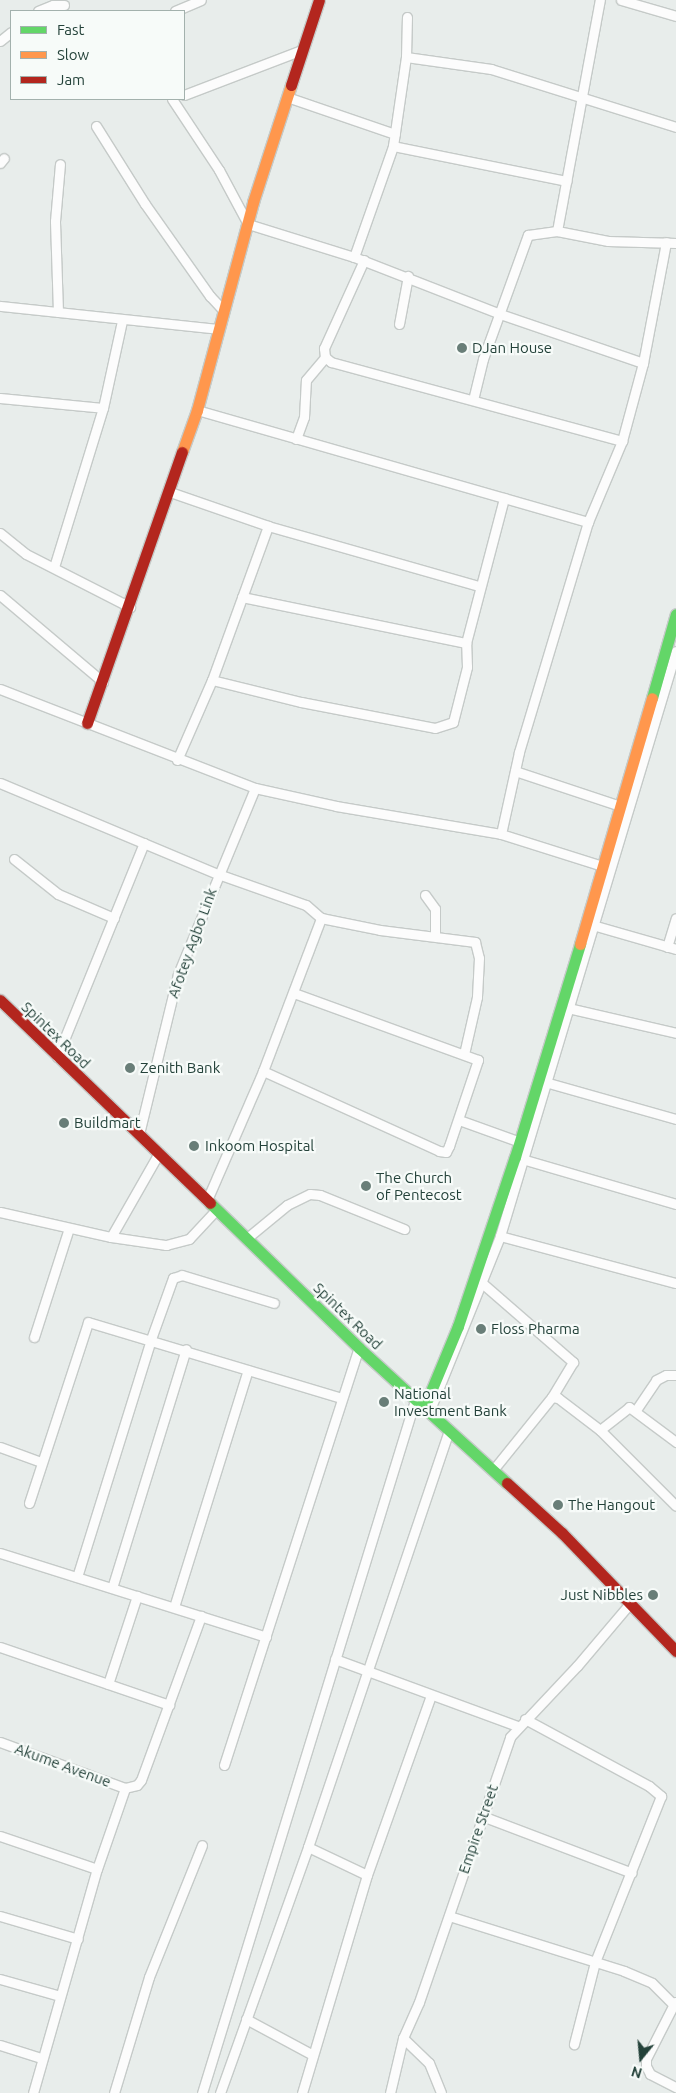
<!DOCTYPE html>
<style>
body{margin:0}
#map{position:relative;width:676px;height:2093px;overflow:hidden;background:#e8edeb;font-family:Ubuntu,sans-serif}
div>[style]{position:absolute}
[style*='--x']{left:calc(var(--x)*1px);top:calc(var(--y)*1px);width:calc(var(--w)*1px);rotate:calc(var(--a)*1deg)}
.roads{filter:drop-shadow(1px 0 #c5cac8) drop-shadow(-1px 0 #c5cac8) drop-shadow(0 1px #c5cac8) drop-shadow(0 -1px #c5cac8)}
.street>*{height:9px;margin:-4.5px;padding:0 4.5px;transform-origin:4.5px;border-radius:4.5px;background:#fcfcfc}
.fast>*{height:11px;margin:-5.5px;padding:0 5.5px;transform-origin:5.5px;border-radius:5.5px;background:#63d668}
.slow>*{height:11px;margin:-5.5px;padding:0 5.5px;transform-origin:5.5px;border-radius:5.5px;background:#ff974d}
.jam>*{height:11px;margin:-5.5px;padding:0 5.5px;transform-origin:5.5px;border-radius:5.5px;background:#b3261e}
.dots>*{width:14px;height:14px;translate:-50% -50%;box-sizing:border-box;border:2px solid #f7fbf9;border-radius:50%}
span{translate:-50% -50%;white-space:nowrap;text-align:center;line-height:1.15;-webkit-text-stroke:4.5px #f7fbf9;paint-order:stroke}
.poi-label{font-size:15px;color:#24423a}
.left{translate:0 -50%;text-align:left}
.right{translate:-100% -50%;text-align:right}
.street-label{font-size:15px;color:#24423a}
.legend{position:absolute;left:10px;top:10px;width:175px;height:90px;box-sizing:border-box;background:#f7fbf9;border:1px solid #a3b1ad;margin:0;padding:6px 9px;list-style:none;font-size:15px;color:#24423a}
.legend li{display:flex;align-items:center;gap:10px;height:25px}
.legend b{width:25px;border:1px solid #a3b1ad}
.north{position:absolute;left:616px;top:2033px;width:50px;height:50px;-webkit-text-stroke:4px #f7fbf9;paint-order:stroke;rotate:197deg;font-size:14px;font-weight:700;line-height:20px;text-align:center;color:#24423a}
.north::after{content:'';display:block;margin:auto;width:18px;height:22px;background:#24423a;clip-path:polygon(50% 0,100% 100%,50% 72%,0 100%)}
</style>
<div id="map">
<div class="roads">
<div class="street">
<i style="--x:621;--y:0;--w:57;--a:16.2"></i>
<i style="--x:38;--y:11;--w:16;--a:-22"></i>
<i style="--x:53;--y:5;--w:11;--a:0"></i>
<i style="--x:175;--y:11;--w:28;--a:-23"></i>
<i style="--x:0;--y:41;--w:14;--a:-39"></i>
<i style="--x:406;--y:57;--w:86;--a:8"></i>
<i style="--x:491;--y:69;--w:194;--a:17.4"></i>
<i style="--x:184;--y:95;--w:126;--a:-20.9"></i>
<i style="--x:287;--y:97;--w:114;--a:18.9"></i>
<i style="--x:172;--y:99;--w:85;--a:56.5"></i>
<i style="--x:219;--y:170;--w:61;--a:61.8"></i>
<i style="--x:248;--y:224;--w:111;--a:17.3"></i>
<i style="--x:354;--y:257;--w:157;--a:21.3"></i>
<i style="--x:500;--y:314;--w:151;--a:18.9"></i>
<i style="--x:96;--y:126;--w:92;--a:57.9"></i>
<i style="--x:145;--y:204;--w:113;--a:54.8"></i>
<i style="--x:210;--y:296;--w:21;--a:47"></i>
<i style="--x:393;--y:146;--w:177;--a:11.4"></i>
<i style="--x:0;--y:163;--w:6;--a:-51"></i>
<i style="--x:557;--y:231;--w:235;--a:-79.5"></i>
<i style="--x:354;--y:257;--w:118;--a:-70.6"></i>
<i style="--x:393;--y:146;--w:90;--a:-81.7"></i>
<i style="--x:406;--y:57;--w:40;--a:-88.6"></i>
<i style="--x:364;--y:260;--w:97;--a:114.4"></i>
<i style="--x:324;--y:348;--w:9;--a:84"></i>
<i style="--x:325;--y:357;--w:8;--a:40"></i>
<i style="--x:331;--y:362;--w:302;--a:15.2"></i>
<i style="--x:0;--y:306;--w:219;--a:6"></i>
<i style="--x:58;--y:312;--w:91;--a:-91.9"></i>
<i style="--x:55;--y:221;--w:57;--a:-85"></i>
<i style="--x:399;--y:324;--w:49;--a:-79.4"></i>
<i style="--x:0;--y:398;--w:103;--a:5.5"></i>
<i style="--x:473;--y:400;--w:42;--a:-76.3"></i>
<i style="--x:483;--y:359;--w:132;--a:-70.1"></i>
<i style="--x:528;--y:235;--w:29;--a:-8"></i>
<i style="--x:557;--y:231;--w:52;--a:11.1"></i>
<i style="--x:608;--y:241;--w:68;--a:1.7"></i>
<i style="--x:197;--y:410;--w:407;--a:16"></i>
<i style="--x:296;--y:439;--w:23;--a:-70"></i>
<i style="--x:304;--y:417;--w:37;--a:-87"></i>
<i style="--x:306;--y:380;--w:30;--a:-50"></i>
<i style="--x:170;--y:492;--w:104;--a:19.1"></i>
<i style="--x:268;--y:526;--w:219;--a:15.9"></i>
<i style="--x:0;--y:533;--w:33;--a:39"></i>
<i style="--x:26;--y:554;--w:117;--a:27"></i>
<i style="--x:54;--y:567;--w:166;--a:-72.9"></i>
<i style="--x:103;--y:408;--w:89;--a:-77.7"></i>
<i style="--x:0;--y:595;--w:135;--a:40.2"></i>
<i style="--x:242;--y:597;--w:229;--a:11.6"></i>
<i style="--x:212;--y:680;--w:92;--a:13.9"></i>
<i style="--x:301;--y:702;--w:136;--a:11"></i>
<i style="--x:435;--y:728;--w:19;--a:-18"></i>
<i style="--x:453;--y:722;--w:57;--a:-75.7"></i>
<i style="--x:467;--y:667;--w:24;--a:-92"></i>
<i style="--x:466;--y:643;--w:150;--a:-75.3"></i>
<i style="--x:0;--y:689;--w:274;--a:21.2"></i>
<i style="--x:255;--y:788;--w:83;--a:12.5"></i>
<i style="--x:336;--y:806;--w:167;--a:9.6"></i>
<i style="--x:501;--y:834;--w:113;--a:17.5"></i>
<i style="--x:177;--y:760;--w:87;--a:-66.4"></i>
<i style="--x:212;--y:680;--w:164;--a:-70"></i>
<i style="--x:515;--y:771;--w:111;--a:18.4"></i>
<i style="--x:0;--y:783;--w:236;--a:22.7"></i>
<i style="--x:218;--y:874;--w:93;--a:19.4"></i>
<i style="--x:306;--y:905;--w:20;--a:41"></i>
<i style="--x:321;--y:918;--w:60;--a:11.5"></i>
<i style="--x:380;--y:930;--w:96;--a:7.2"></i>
<i style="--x:475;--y:942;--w:16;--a:76"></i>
<i style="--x:479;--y:958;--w:39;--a:93"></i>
<i style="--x:477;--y:997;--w:58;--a:102.8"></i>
<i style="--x:501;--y:834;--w:84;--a:-77.6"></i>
<i style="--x:519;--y:752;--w:240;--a:-73.3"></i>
<i style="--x:588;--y:522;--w:88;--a:-67.2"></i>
<i style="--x:622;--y:441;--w:81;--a:-74.9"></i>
<i style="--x:643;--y:363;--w:123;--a:-79.2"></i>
<i style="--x:14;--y:859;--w:56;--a:38.5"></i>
<i style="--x:58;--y:894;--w:61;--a:23.2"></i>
<i style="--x:425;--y:895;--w:17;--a:54"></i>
<i style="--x:435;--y:909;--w:27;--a:90"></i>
<i style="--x:589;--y:924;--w:91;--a:16"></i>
<i style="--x:667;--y:947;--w:30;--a:-73"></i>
<i style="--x:568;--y:1008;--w:111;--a:13"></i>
<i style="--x:57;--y:1057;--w:231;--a:-67.9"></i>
<i style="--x:263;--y:1071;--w:193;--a:24.4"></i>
<i style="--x:439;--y:1151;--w:7;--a:8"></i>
<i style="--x:446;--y:1152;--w:7;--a:-63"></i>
<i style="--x:449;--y:1146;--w:91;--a:-71.4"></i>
<i style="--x:478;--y:1060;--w:196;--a:-160"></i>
<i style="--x:545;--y:1082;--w:136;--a:15.8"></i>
<i style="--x:459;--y:1120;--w:65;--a:19.8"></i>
<i style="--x:139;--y:1134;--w:165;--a:-76.3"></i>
<i style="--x:178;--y:974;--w:201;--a:-67.5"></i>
<i style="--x:522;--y:1159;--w:160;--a:16.3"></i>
<i style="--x:207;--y:1200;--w:141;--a:-66.5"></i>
<i style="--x:263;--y:1071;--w:164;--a:-69.2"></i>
<i style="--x:0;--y:1212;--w:114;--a:12.7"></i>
<i style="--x:111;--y:1237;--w:56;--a:8.3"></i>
<i style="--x:166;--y:1245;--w:24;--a:-15"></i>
<i style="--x:189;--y:1239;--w:41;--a:-47"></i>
<i style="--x:500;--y:1236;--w:182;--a:15"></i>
<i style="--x:111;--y:1237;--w:97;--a:-60.3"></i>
<i style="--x:247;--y:1238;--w:52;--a:-39.5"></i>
<i style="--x:287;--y:1205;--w:25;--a:-26"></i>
<i style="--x:310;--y:1194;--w:10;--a:6"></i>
<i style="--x:320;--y:1195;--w:91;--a:22"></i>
<i style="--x:482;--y:1283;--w:121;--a:41"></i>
<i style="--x:573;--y:1362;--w:41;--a:121"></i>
<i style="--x:34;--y:1337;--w:114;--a:-72.2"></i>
<i style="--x:636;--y:1410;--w:36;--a:-56"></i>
<i style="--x:656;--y:1380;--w:11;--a:-27"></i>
<i style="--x:666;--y:1375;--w:10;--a:0"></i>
<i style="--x:429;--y:1412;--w:190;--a:-68"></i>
<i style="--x:500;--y:1236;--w:611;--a:-73.26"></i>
<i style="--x:600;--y:1430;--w:37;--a:-38"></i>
<i style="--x:629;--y:1407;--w:59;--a:36.7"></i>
<i style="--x:0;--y:1447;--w:44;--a:20.1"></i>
<i style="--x:493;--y:1470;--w:94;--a:-51.1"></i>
<i style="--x:552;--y:1397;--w:6;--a:9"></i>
<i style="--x:558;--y:1398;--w:53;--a:37.3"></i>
<i style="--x:600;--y:1430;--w:107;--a:45"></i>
<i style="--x:29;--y:1503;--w:190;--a:-71.9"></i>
<i style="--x:88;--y:1322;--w:264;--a:16.7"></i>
<i style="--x:0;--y:1553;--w:279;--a:17.5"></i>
<i style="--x:77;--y:1577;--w:249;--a:-72.7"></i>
<i style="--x:151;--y:1339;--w:65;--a:-70.2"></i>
<i style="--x:173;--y:1278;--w:9;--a:-18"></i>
<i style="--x:182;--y:1275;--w:96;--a:16.9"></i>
<i style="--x:112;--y:1588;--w:250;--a:-72.8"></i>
<i style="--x:174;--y:1607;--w:248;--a:-72.7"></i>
<i style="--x:0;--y:1647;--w:179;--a:18.9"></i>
<i style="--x:335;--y:1659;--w:194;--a:20.2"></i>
<i style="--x:108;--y:1684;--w:93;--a:-71.8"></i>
<i style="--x:525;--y:1719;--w:141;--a:28.4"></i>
<i style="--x:649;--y:1786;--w:16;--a:40"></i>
<i style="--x:661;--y:1796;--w:179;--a:111.7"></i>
<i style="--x:595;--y:1962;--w:85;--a:104.4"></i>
<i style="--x:0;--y:1742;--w:133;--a:20.2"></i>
<i style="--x:125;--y:1788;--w:12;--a:-14"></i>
<i style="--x:137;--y:1785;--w:6;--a:-51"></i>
<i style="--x:141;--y:1780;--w:175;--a:-69.9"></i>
<i style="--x:224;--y:1765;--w:438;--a:-72.1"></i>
<i style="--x:482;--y:1816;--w:160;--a:20.8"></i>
<i style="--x:0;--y:1836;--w:102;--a:18.8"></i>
<i style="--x:308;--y:1847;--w:65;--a:25.4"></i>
<i style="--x:0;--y:1916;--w:81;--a:16.4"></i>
<i style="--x:449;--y:1916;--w:183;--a:17.4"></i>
<i style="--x:624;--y:1971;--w:30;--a:23"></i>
<i style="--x:652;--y:1983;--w:30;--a:45"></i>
<i style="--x:0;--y:1979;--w:62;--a:15.8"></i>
<i style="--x:675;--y:2002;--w:64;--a:117"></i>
<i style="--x:646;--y:2059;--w:7;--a:90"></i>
<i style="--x:646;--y:2066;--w:9;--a:63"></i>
<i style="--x:650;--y:2074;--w:29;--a:27"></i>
<i style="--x:246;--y:2019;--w:76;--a:28.2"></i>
<i style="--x:403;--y:2038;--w:36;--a:44"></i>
<i style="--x:429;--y:2063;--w:32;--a:68"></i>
<i style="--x:0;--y:2045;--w:43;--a:17.6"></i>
<i style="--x:33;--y:2093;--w:233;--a:-74.1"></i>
<i style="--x:97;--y:1869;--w:86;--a:-70.9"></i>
<i style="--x:114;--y:2093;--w:121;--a:-73.2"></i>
<i style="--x:149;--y:1977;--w:142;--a:-68.1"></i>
<i style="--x:202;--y:2093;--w:725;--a:-72.91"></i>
<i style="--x:220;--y:2093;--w:261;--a:-70.3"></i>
<i style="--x:308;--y:1847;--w:440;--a:-71.3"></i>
<i style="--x:302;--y:2093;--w:227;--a:-73.4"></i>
<i style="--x:367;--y:1875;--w:191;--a:-70.4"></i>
<i style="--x:390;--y:2093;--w:57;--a:-76.7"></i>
<i style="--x:403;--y:2038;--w:39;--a:-66"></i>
<i style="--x:419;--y:2002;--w:280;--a:-71"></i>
<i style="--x:510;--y:1737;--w:98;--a:-46.7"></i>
<i style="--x:577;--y:1666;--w:84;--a:-49.8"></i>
</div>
<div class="fast">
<i style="--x:652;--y:698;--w:87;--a:-74.1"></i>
<i style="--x:210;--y:1203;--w:208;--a:44.2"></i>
<i style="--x:359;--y:1348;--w:200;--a:42.4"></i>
<i style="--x:424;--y:1408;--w:89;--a:-67.5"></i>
<i style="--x:458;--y:1326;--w:178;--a:-71.4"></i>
<i style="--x:515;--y:1157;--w:223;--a:-73"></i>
</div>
<div class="slow">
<i style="--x:182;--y:452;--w:45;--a:-70.3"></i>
<i style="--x:197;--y:410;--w:215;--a:-74.9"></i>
<i style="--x:253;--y:202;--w:123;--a:-72"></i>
<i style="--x:580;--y:944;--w:256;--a:-73.7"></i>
</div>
<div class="jam">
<i style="--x:291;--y:85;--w:89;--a:-71.8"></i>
<i style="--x:87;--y:723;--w:287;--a:-70.7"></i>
<i style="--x:0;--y:1000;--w:292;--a:44"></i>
<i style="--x:507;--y:1483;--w:74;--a:42.3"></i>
<i style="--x:562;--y:1533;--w:164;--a:46"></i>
</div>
</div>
<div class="dots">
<i style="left:462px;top:348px;background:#697e78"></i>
<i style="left:130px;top:1068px;background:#697e78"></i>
<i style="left:64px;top:1123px;background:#697e78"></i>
<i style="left:194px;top:1146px;background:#697e78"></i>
<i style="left:366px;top:1186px;background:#697e78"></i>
<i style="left:481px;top:1329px;background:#697e78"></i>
<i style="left:384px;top:1402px;background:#697e78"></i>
<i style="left:558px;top:1505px;background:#697e78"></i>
<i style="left:653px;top:1595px;background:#697e78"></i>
</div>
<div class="poi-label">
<span class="left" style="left:472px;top:348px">DJan House</span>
<span class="left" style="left:140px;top:1068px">Zenith Bank</span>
<span class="left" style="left:74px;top:1123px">Buildmart</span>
<span class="left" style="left:205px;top:1146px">Inkoom Hospital</span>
<span class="left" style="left:376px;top:1186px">The Church<br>of Pentecost</span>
<span class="left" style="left:491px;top:1329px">Floss Pharma</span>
<span class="left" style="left:394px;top:1402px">National<br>Investment Bank</span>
<span class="left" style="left:568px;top:1505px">The Hangout</span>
<span class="right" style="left:643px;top:1595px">Just Nibbles</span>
</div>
<div class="street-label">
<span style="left:192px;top:943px;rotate:-70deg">Afotey Agbo Link</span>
<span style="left:56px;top:1035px;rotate:44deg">Spintex Road</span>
<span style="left:348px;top:1316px;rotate:44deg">Spintex Road</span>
<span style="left:63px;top:1765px;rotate:20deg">Akume Avenue</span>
<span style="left:478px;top:1829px;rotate:-71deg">Empire Street</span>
</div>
<ul class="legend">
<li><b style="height:6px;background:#63d668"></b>Fast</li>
<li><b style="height:6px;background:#ff974d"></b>Slow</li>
<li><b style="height:6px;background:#b3261e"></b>Jam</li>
</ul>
<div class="north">N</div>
</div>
